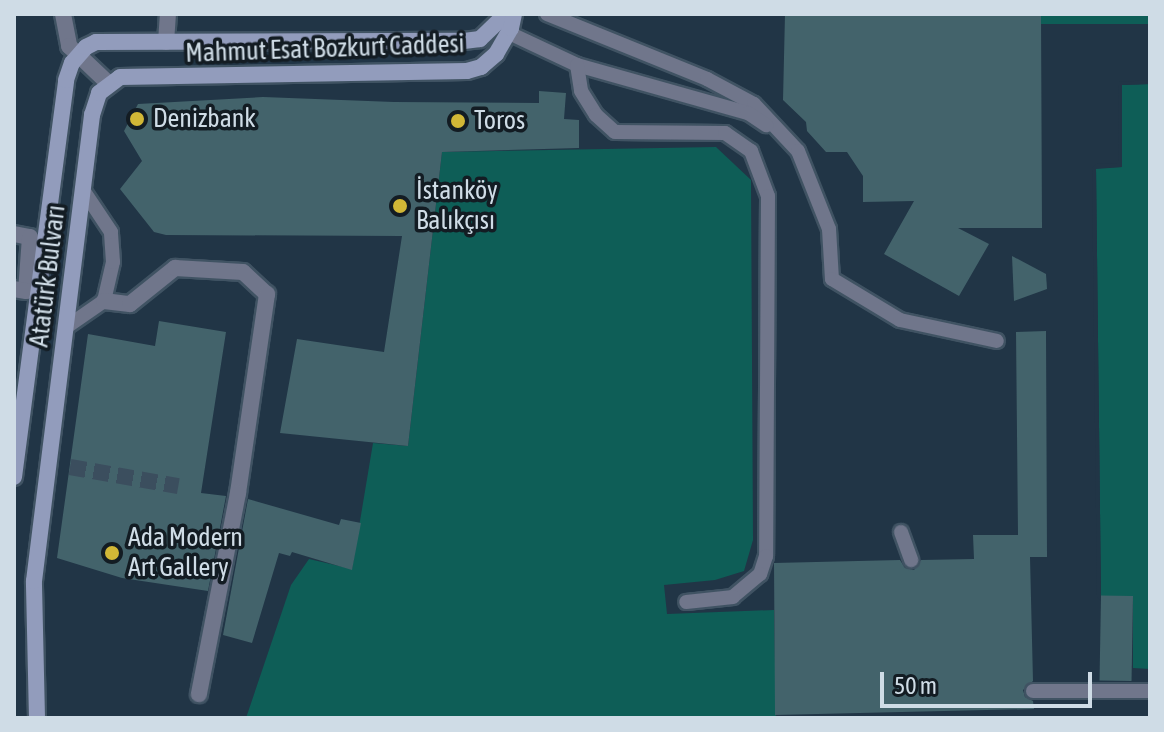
<!DOCTYPE html>
<meta charset="utf-8">
<style>
body{margin:0}
#map{position:relative;width:1164px;height:732px;overflow:hidden;background:#213546;font-family:"Asap Condensed",sans-serif}
div>[style]{position:absolute}
[style*='--x']{left:calc(var(--x)*1px);top:calc(var(--y)*1px);width:calc(var(--w)*1px);rotate:calc(var(--a)*1deg)}
.water>*{inset:0;background:#0e5e57;transform-origin:0 0}
.pier>*{inset:0;background:#213546;transform-origin:0 0}
.building>*{inset:0;background:#43636b;transform-origin:0 0}
.pedestrian-tunnel>*{height:16px;margin-top:-8px;transform-origin:0;background:repeating-linear-gradient(90deg,#3b4e5e 0 16px,transparent 0 24px)}
.roads{filter:drop-shadow(2px 0 #405363) drop-shadow(-2px 0 #405363) drop-shadow(0 2px #405363) drop-shadow(0 -2px #405363)}
.service>*{height:14px;margin:-7px;padding:0 7px;transform-origin:7px;border-radius:7px;background:#70768b}
.pedestrian>*{height:16px;margin:-8px;padding:0 8px;transform-origin:8px;border-radius:8px;background:#70768b}
.minor>*{height:16px;margin:-8px;padding:0 8px;transform-origin:8px;border-radius:8px;background:#70768b}
.secondary>*{height:16px;margin:-8px;padding:0 8px;transform-origin:8px;border-radius:8px;background:#929cbc}
.dots>*{width:22px;height:22px;translate:-50% -50%;box-sizing:border-box;border:4px solid #131c23;border-radius:50%}
span{translate:-50% -50%;white-space:nowrap;text-align:center;line-height:1.15;-webkit-text-stroke:7px #131c23;paint-order:stroke}
.street-label{font-size:26px;color:#cfdce6}
.poi-label{font-size:26px;color:#cfdce6}
.left{translate:0 -50%;text-align:left}
.frame{position:absolute;inset:0;border:16px solid #cfdce6;pointer-events:none}
.scale{position:absolute;left:880px;top:672px;width:212px;height:36px;box-sizing:border-box;border:4px solid #cfdce6;border-top:0;padding-left:10px;font-size:24px;line-height:28px;white-space:nowrap;color:#cfdce6;-webkit-text-stroke:6px #131c23;paint-order:stroke}
</style>
<div id="map">
<div class="water">
<i style="left:1041px;top:14px;width:109px;height:10px"></i>
<i style="clip-path:polygon(1150px 84px,1150px 669px,1133px 669px,1101px 597px,1096px 168px,1122px 167px,1122px 85px)"></i>
<i style="clip-path:polygon(716px 147px,751px 180px,753px 540px,744px 571px,715px 580px,664px 585px,667px 614px,774px 610px,776px 718px,246px 718px,291px 585px,309px 559px,352px 569px,373px 443px,408px 446px,442px 152px)"></i>
</div>
<div class="pier">
<i style="left:1041px;top:24px;width:109px;height:4px"></i>
<i style="clip-path:polygon(1150px 80px,1150px 84px,1122px 85px,1122px 167px,1096px 169px,1101px 596px,1133px 597px,1133px 668px,1150px 669px,1150px 673px,1132px 673px,1129px 601px,1101px 601px,1097px 597px,1092px 168px,1096px 164px,1118px 163px,1119px 82px)"></i>
</div>
<div class="building">
<i style="clip-path:polygon(785px 14px,1041px 14px,1042px 228px,958px 228px,989px 244px,959px 296px,884px 254px,914px 201px,863px 202px,863px 176px,847px 152px,826px 152px,807px 131px,806px 122px,783px 100px)"></i>
<i style="clip-path:polygon(539px 91px,566px 93px,564px 119px,579px 120px,579px 148px,442px 152px,408px 446px,280px 433px,297px 339px,384px 352px,402px 236px,166px 235px,154px 232px,120px 189px,142px 161px,124px 131px,138px 104px,263px 97px,394px 102px,539px 103px)"></i>
<i style="clip-path:polygon(1012px 256px,1046px 274px,1047px 289px,1014px 301px)"></i>
<i style="clip-path:polygon(159px 321px,226px 332px,201px 493px,226px 496px,208px 591px,122px 578px,57px 558px,88px 334px,155px 346px)"></i>
<i style="clip-path:polygon(1046px 331px,1047px 557px,1030px 557px,1033px 681px,1023px 690px,1025px 697px,1033px 701px,1034px 709px,775px 715px,774px 563px,900px 560px,905px 568px,914px 570px,921px 560px,974px 559px,973px 535px,1018px 535px,1016px 332px)"></i>
<i style="clip-path:polygon(248px 499px,339px 525px,341px 519px,361px 523px,352px 570px,292px 552px,290px 556px,279px 553px,252px 643px,223px 635px)"></i>
<i style="left:1133px;top:596px;width:85px;height:32px;rotate:91deg"></i>
</div>
<div class="pedestrian-tunnel">
<i style="--x:70;--y:467;--w:110;--a:10"></i>
</div>
<div class="roads">
<div class="service">
<i style="--x:547;--y:14;--w:173;--a:22.1"></i>
<i style="--x:707;--y:79;--w:53;--a:28"></i>
<i style="--x:754;--y:104;--w:64;--a:46.9"></i>
<i style="--x:798;--y:151;--w:84;--a:68.3"></i>
<i style="--x:829;--y:229;--w:50;--a:86.6"></i>
<i style="--x:832;--y:279;--w:79;--a:31.1"></i>
<i style="--x:900;--y:320;--w:99;--a:12.2"></i>
<i style="--x:509;--y:33;--w:75;--a:25.2"></i>
<i style="--x:577;--y:65;--w:178;--a:15.7"></i>
<i style="--x:748;--y:113;--w:22;--a:34"></i>
<i style="--x:577;--y:65;--w:26;--a:81"></i>
<i style="--x:581;--y:91;--w:28;--a:58"></i>
<i style="--x:596;--y:115;--w:25;--a:42"></i>
<i style="--x:615;--y:132;--w:110;--a:0.5"></i>
<i style="--x:725;--y:133;--w:32;--a:35"></i>
<i style="--x:751;--y:151;--w:48;--a:69.3"></i>
<i style="--x:768;--y:196;--w:360;--a:90.3"></i>
<i style="--x:766;--y:556;--w:19;--a:108"></i>
<i style="--x:760;--y:574;--w:35;--a:140"></i>
<i style="--x:733;--y:597;--w:47;--a:173.9"></i>
<i style="--x:65;--y:328;--w:47;--a:-34.7"></i>
<i style="--x:104;--y:301;--w:40;--a:-77"></i>
<i style="--x:113;--y:262;--w:30;--a:-94"></i>
<i style="--x:111;--y:232;--w:50;--a:-123.7"></i>
<i style="--x:901;--y:532;--w:30;--a:70"></i>
<i style="--x:1033;--y:691;--w:117;--a:0"></i>
</div>
<div class="pedestrian">
<i style="--x:166;--y:42;--w:28;--a:-86"></i>
<i style="--x:14;--y:234;--w:16;--a:11"></i>
<i style="--x:30;--y:237;--w:54;--a:94.2"></i>
<i style="--x:26;--y:291;--w:12;--a:-171"></i>
<i style="--x:104;--y:301;--w:26;--a:7"></i>
<i style="--x:130;--y:304;--w:58;--a:-38.7"></i>
<i style="--x:175;--y:268;--w:68;--a:3.4"></i>
<i style="--x:243;--y:272;--w:33;--a:43"></i>
<i style="--x:267;--y:294;--w:201;--a:98.3"></i>
<i style="--x:238;--y:493;--w:205;--a:101"></i>
</div>
<div class="minor">
<i style="--x:63;--y:14;--w:33;--a:79"></i>
<i style="--x:69;--y:46;--w:54;--a:43.5"></i>
</div>
<div class="secondary">
<i style="--x:14;--y:477;--w:400;--a:-82.5"></i>
<i style="--x:66;--y:80;--w:18;--a:-71"></i>
<i style="--x:72;--y:63;--w:21;--a:-49"></i>
<i style="--x:86;--y:47;--w:11;--a:-27"></i>
<i style="--x:96;--y:42;--w:368;--a:-0.2"></i>
<i style="--x:464;--y:41;--w:16;--a:-7"></i>
<i style="--x:480;--y:39;--w:36;--a:-44"></i>
<i style="--x:37;--y:718;--w:137;--a:-91.3"></i>
<i style="--x:34;--y:581;--w:470;--a:-82.9"></i>
<i style="--x:92;--y:115;--w:23;--a:-72"></i>
<i style="--x:99;--y:93;--w:26;--a:-37"></i>
<i style="--x:120;--y:77;--w:347;--a:-1"></i>
<i style="--x:467;--y:71;--w:15;--a:-16"></i>
<i style="--x:481;--y:67;--w:20;--a:-41"></i>
<i style="--x:496;--y:54;--w:30;--a:-60"></i>
<i style="--x:511;--y:28;--w:14;--a:-78"></i>
</div>
</div>
<div class="dots">
<i style="left:137px;top:119px;background:#d1b736"></i>
<i style="left:458px;top:121px;background:#d1b736"></i>
<i style="left:400px;top:206px;background:#d1b736"></i>
<i style="left:112px;top:553px;background:#d1b736"></i>
</div>
<div class="street-label">
<span style="left:325px;top:49px;rotate:-2deg">Mahmut Esat Bozkurt Caddesi</span>
<span style="left:48px;top:276px;rotate:-83deg">Atatürk Bulvarı</span>
</div>
<div class="poi-label">
<span class="left" style="left:153px;top:119px">Denizbank</span>
<span class="left" style="left:474px;top:121px">Toros</span>
<span class="left" style="left:416px;top:206px">İstanköy<br>Balıkçısı</span>
<span class="left" style="left:128px;top:553px">Ada Modern<br>Art Gallery</span>
</div>
<div class="frame"></div>
<div class="scale">50 m</div>
</div>
